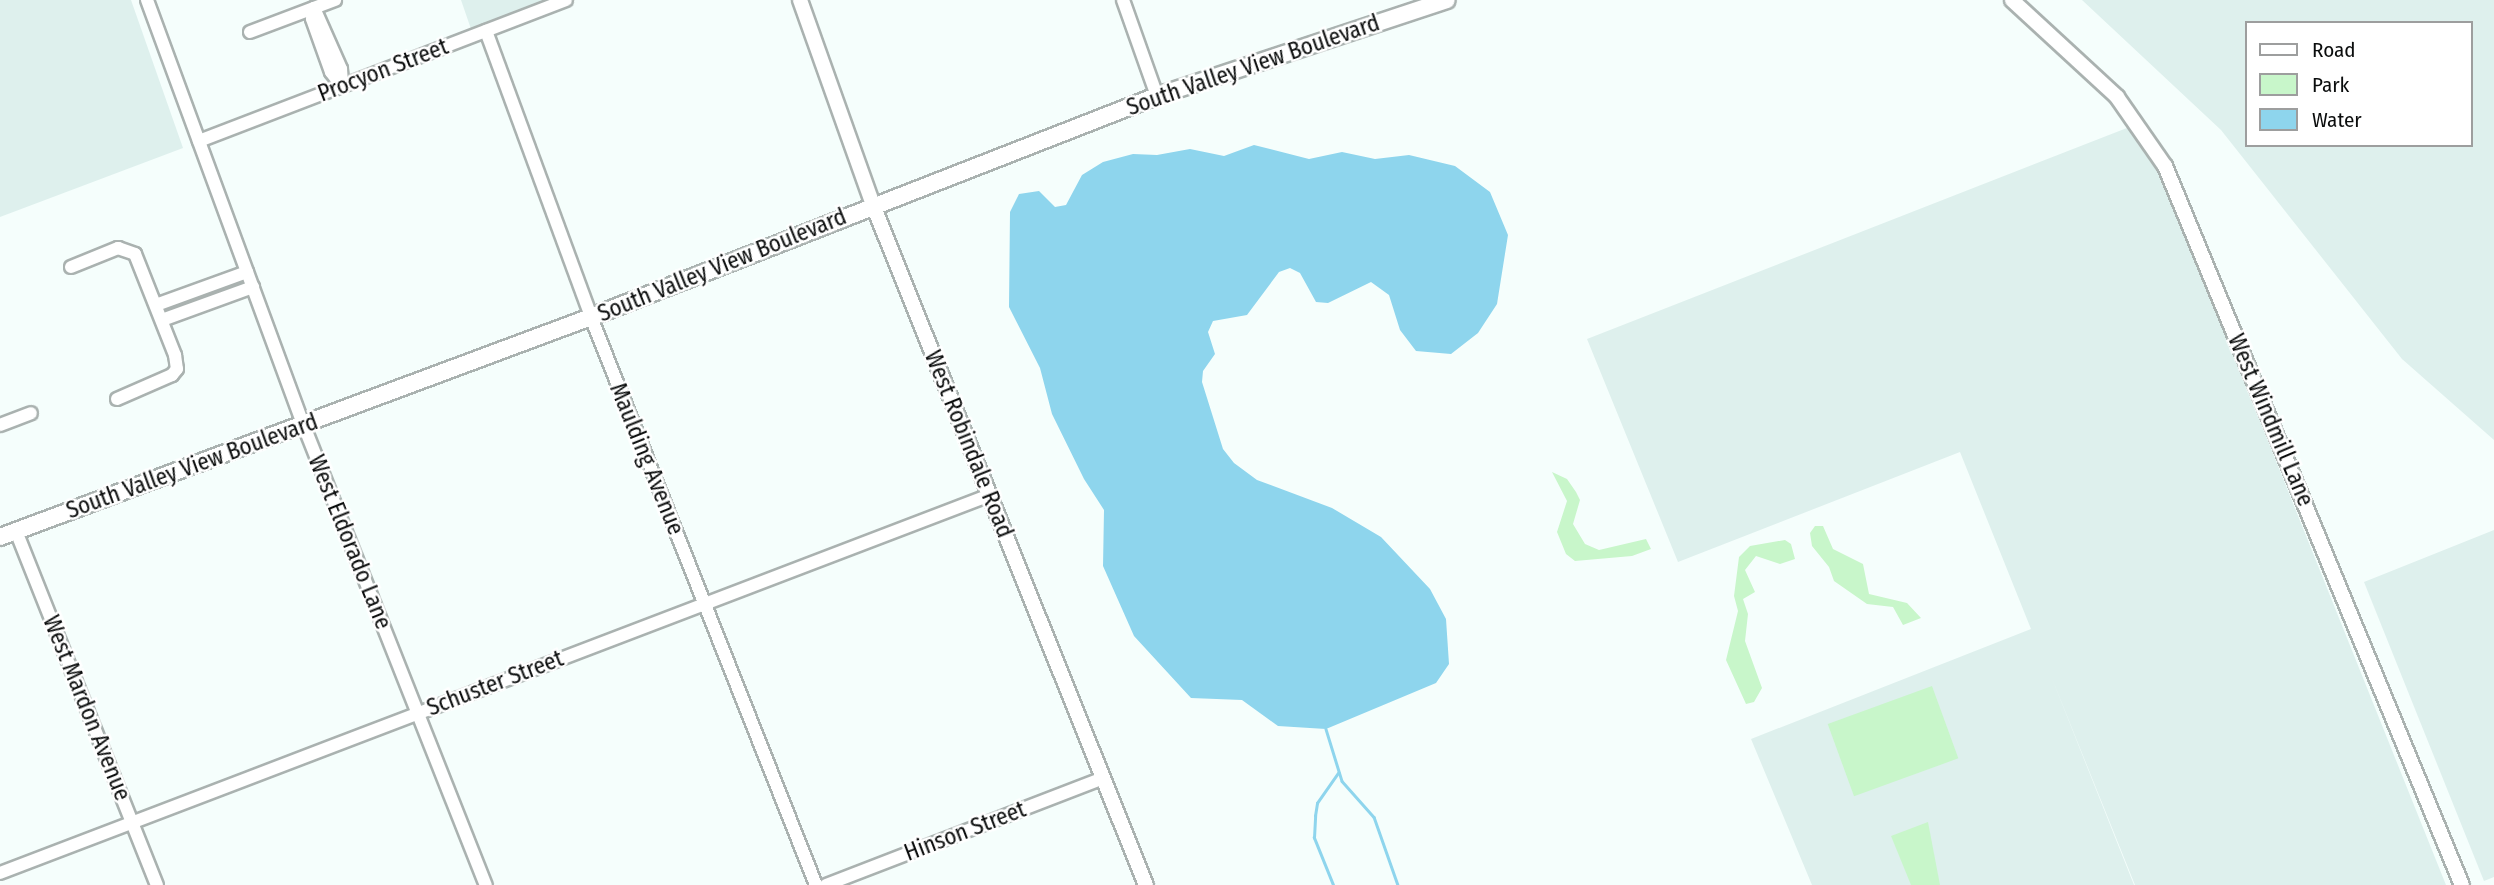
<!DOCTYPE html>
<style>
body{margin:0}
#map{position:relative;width:2494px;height:885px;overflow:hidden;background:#f5fefc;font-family:"Fira Sans Condensed",sans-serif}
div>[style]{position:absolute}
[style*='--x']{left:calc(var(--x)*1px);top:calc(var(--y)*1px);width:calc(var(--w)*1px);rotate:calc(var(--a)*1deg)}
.built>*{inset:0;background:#def0ed}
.green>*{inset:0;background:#c8f6ca;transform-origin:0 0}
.water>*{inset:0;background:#8ed5ed}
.stream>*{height:2.5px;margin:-1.25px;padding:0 1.25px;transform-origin:1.25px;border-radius:1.25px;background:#8ed5ed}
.roads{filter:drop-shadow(2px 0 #aab2b0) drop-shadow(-2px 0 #aab2b0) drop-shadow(0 2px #aab2b0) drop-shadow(0 -2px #aab2b0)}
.minor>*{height:12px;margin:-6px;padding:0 6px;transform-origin:6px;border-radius:6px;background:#fff}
.tertiary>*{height:14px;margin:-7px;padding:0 7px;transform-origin:7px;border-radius:7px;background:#fff}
.secondary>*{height:16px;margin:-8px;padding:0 8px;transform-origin:8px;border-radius:8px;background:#fff}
span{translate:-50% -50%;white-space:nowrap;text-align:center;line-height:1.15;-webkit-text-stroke:5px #fff;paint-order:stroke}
.street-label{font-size:23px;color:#0b0d0d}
.legend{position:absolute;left:2245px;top:21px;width:228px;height:126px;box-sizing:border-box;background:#fff;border:2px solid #9d9e9e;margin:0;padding:9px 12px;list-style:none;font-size:21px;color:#0b0d0d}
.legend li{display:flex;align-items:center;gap:14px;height:35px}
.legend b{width:35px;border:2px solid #9d9e9e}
</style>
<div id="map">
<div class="built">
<i style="clip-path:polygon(0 0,131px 0,183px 148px,0 217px)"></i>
<i style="clip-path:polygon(461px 0,545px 0,471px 29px)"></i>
<i style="clip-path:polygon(evenodd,2082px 0,2494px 0,2494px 440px,2402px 359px,2221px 130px,2082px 0,2247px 23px,2471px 23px,2471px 145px,2247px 145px,2247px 23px)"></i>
<i style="clip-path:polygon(2132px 126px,2157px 164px,2446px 885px,2135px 885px,2051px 676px,2134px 885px,1812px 885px,1751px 739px,2031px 629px,1960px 452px,1678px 562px,1587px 339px)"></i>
<i style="clip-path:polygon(2494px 530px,2494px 877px,2484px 881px,2364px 582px)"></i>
</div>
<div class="green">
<i style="clip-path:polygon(1552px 472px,1567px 479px,1576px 492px,1580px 500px,1573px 524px,1585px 544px,1599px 550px,1646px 539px,1651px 549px,1632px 556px,1575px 561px,1566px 554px,1557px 532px,1567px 501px)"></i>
<i style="clip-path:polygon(1815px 526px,1823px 526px,1833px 549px,1863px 564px,1869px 594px,1907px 603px,1921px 618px,1903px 625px,1893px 607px,1867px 604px,1834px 581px,1829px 567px,1812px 546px,1810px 533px)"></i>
<i style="clip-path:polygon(1785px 540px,1791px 544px,1795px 559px,1780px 564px,1756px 556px,1745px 570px,1755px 592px,1743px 599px,1748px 614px,1745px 641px,1762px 688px,1754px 702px,1746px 704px,1726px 660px,1738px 611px,1734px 596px,1739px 557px,1750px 546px)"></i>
<i style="left:1932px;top:686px;width:77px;height:111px;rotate:70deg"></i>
<i style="clip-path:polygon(1928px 822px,1940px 885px,1911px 885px,1891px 836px)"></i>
</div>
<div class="water">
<i style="clip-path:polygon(1254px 145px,1309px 159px,1342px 152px,1375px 159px,1409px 155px,1455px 166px,1490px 192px,1508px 235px,1497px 304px,1478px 333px,1451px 354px,1416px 351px,1400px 330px,1389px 295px,1371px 282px,1328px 303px,1316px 302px,1300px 273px,1290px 268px,1279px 272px,1247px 315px,1213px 321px,1208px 332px,1215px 354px,1203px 371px,1202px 382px,1223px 449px,1234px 463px,1257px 480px,1332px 508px,1381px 537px,1430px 589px,1446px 619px,1449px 664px,1436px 683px,1326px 729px,1278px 726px,1242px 700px,1191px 698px,1134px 636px,1103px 566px,1104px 510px,1084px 479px,1052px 414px,1040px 368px,1009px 307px,1010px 212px,1019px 194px,1039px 191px,1055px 207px,1066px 205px,1082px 175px,1103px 162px,1133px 154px,1157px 155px,1190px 149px,1224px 156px)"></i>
</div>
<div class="stream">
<i style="--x:1326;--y:729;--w:54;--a:72.9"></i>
<i style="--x:1342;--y:781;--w:48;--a:48.4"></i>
<i style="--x:1374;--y:817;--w:72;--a:70.6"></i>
<i style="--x:1333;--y:885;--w:51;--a:-112"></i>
<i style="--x:1314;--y:838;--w:22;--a:-87"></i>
<i style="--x:1315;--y:816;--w:13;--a:-81"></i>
<i style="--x:1317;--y:803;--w:37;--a:-55"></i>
</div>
<div class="roads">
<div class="minor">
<i style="--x:147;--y:0;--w:454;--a:69.8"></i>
<i style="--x:304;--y:426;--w:494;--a:68.4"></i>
<i style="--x:1123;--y:0;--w:102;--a:70.5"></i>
<i style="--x:314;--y:8;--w:11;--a:100"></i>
<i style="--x:312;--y:19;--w:56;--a:70.3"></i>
<i style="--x:331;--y:72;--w:18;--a:52"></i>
<i style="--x:314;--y:8;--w:67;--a:66.1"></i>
<i style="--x:341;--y:69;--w:16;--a:86"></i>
<i style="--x:486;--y:31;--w:305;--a:69.8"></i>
<i style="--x:591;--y:317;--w:611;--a:68.39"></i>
<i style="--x:250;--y:32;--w:91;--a:-20.6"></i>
<i style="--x:199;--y:141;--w:393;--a:-21"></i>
<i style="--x:71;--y:267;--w:51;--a:-22"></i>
<i style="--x:118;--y:248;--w:18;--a:19"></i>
<i style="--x:135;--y:254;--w:109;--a:68.4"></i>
<i style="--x:175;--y:355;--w:14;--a:82"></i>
<i style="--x:177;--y:369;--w:8;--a:130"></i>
<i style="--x:172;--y:375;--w:60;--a:156.4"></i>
<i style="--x:156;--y:305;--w:97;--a:-19.9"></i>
<i style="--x:162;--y:320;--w:97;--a:-19.9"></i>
<i style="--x:0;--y:425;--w:33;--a:-21"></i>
<i style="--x:16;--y:531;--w:381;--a:68.3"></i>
<i style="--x:0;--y:873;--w:1060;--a:-20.9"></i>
<i style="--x:826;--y:885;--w:297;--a:-21.1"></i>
</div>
<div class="tertiary">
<i style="--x:800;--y:0;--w:218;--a:70.4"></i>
<i style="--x:873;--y:205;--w:733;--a:68.13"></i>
<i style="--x:2012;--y:0;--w:143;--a:42.7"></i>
<i style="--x:2117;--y:97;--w:84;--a:55.2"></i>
<i style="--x:2165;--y:166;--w:778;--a:67.56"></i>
</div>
<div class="secondary">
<i style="--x:0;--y:537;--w:631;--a:-20.42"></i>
<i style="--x:591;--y:317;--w:608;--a:-21.33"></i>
<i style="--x:1157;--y:96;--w:305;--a:-18.3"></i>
</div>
</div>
<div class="street-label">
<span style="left:1253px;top:65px;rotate:-19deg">South Valley View Boulevard</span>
<span style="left:383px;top:70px;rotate:-21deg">Procyon Street</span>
<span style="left:722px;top:265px;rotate:-22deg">South Valley View Boulevard</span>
<span style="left:2271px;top:420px;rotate:67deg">West Windmill Lane</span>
<span style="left:969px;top:444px;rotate:68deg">West Robindale Road</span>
<span style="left:647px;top:459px;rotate:68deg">Maulding Avenue</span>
<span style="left:192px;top:466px;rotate:-20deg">South Valley View Boulevard</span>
<span style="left:350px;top:542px;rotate:68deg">West Eldorado Lane</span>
<span style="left:495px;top:683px;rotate:-21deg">Schuster Street</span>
<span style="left:87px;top:708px;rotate:68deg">West Mardon Avenue</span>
<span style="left:965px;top:831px;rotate:-21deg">Hinson Street</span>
</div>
<ul class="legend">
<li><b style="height:9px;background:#fff"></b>Road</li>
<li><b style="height:19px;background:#c8f6ca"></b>Park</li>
<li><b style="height:19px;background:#8ed5ed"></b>Water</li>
</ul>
</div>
